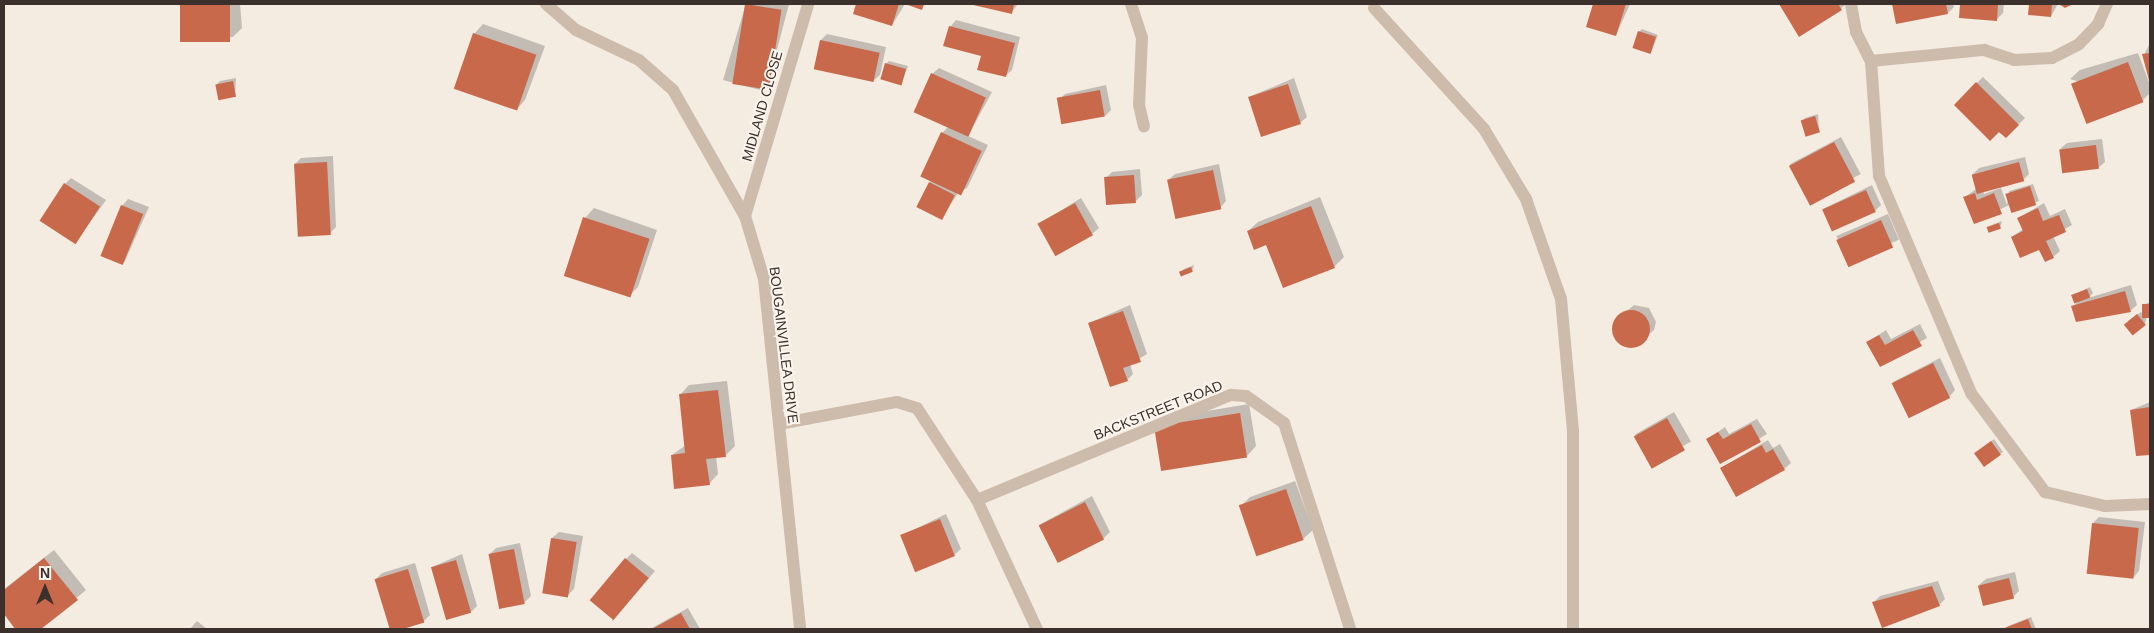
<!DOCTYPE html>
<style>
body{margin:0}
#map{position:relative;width:2154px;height:633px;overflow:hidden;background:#f4ebe1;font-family:Arial,sans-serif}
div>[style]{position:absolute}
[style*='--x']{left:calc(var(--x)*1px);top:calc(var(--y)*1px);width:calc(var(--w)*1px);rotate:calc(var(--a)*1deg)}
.shadow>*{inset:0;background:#0003;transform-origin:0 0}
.building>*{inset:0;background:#c8694b;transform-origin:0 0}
.round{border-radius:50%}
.street>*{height:12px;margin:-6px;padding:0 6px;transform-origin:6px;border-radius:6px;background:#cdbbac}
span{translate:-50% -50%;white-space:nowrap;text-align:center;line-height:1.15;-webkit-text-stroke:4px #fbf5ee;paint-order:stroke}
.street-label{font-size:14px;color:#3b302b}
.frame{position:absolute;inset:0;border:5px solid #3b302b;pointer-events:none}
.north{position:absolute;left:20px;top:563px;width:50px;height:50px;-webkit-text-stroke:4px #fbf5ee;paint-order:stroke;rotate:0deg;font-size:14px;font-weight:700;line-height:20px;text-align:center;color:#3b302b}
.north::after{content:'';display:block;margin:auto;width:18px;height:22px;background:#3b302b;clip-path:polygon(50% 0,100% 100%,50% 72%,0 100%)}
</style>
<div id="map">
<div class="shadow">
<i style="clip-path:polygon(182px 4px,240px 4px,242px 28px,233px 37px,185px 41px)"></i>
<i style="clip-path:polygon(746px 4px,789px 4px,769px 80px,760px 90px,723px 80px)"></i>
<i style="clip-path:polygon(857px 4px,905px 4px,892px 25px,854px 13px)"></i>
<i style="clip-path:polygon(971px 4px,1018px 4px,1011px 13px)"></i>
<i style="clip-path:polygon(1595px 4px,1630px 4px,1616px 35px,1587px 26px)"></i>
<i style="clip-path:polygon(1780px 4px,1847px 4px,1800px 35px)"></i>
<i style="clip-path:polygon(1893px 4px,1953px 4px,1954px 7px,1948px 13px,1897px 23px)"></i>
<i style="clip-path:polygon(1961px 4px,2004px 4px,2003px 13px,1997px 19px,1960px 17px)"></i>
<i style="clip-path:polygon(2030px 4px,2058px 4px,2051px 16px,2029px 14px)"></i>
<i style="clip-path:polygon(956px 20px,1020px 37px,1012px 70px,1005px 76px,950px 27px)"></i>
<i style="clip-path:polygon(483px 24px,545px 46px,525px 100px,516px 110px,474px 34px)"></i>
<i style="clip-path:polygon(1642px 29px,1658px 35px,1651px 52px,1639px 32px)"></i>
<i style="clip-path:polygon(827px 34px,886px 47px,880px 75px,873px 81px,814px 68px,821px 40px)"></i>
<i style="clip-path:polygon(2150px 43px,2150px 81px,2144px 55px)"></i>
<i style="clip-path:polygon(2138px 53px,2150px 85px,2150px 93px,2142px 101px,2070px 79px,2080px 70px)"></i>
<i style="clip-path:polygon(889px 61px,908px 66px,901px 84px,886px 64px)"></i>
<i style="clip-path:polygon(939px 68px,992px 92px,968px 136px,988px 145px,967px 188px,958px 193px,942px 218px,930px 183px,942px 133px,948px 127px,932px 74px)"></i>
<i style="clip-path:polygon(1983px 77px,2025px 118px,2006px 137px,1955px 105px)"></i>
<i style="clip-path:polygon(236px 78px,235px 96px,217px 84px,220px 81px)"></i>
<i style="clip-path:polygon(1294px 78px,1307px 117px,1300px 123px,1249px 97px)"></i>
<i style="clip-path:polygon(1106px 85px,1111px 110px,1105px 116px,1059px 100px,1065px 94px)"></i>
<i style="clip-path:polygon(1818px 114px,1819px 131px,1802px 121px,1805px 118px)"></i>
<i style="left:1841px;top:137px;width:42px;height:58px;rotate:62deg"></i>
<i style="clip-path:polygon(2102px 139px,2105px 162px,2098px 168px,2060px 149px,2067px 143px)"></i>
<i style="clip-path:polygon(333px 156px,336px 227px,330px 233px,295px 164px,301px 158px)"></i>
<i style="clip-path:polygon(2025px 157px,2029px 174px,2023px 180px,1983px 191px,1984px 194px,2001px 188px,2007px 205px,2009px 191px,2033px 184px,2039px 201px,2011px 211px,2009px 205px,1974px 222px,1965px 197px,1976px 189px,1972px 175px,1979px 168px)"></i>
<i style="clip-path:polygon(1219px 164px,1226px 201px,1220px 208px,1168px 180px,1175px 174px)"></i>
<i style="clip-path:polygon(1140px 169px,1142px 195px,1136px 201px,1106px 178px,1112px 172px)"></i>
<i style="clip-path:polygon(71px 178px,106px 200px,76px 242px,65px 184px)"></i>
<i style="clip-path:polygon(1872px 185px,1881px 205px,1875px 211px,1823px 209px)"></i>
<i style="clip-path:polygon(1320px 197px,1344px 257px,1334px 267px,1283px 287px,1267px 243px,1248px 231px,1258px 222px)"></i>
<i style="clip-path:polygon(1081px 198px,1099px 228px,1092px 234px,1039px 224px)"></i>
<i style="clip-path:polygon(128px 199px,149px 207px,124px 263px,122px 206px)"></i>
<i style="clip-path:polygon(2044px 203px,2050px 216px,2065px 209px,2072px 225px,2053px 236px,2060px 251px,2053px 257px,2012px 237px,2023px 229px,2018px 218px)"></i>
<i style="clip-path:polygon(594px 208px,657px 230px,638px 287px,628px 297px,585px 218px)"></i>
<i style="left:1888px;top:214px;width:28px;height:56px;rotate:67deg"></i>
<i style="clip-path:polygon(2002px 221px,2000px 228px,1989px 228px,1992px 225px)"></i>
<i style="clip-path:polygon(1194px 265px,1192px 271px,1181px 272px,1184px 269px)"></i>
<i style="clip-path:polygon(2131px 285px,2137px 305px,2130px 311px,2073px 307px,2079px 300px,2072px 296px,2090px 287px,2093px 293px,2088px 298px)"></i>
<i style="clip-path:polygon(2150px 302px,2145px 324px,2128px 321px,2141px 312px,2144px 316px,2143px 305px)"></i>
<i style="clip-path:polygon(1130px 305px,1147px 354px,1130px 364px,1133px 374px,1127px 380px,1089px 323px)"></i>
<i style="clip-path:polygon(1634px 305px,1649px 308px,1656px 322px,1654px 330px,1635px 346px,1620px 343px,1615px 321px)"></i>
<i style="clip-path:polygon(1920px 324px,1927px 338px,1880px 365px,1868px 342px,1886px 330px,1891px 339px)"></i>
<i style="clip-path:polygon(1940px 358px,1955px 390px,1949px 397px,1893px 382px)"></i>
<i style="clip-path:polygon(727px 381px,735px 446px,726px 455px,716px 456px,718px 474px,709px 484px,672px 455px,686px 445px,680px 395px,689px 385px)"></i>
<i style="clip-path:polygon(2150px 402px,2150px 453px,2137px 455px,2131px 410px)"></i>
<i style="clip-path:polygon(1249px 404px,1256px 446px,1247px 456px,1165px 418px)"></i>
<i style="left:1674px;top:412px;width:34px;height:45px;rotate:60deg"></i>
<i style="clip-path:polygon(1757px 419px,1767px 434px,1721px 462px,1708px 439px,1725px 427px,1729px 434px)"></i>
<i style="clip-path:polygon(1994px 439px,2003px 452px,2000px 454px,1978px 451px)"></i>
<i style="clip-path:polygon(1768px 440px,1773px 448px,1780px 444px,1791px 463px,1784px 469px,1721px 468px)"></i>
<i style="clip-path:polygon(1295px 481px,1313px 530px,1303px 539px,1240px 507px,1250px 497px)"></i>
<i style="clip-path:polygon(1092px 496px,1110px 532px,1104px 538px,1039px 525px)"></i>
<i style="clip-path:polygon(946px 514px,961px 549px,954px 555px,901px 536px)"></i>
<i style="clip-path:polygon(2099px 517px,2145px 522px,2139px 571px,2133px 578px,2093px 523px)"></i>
<i style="clip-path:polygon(559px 532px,583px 536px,574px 589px,568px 595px,552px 538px)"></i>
<i style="clip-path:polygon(520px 543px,531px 596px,524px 603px,489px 555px,496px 548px)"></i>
<i style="clip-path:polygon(54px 550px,86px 590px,39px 629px,17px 629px,4px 612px,4px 589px)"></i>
<i style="clip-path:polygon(632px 553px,655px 571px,612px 622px,626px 559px)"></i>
<i style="clip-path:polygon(462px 554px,477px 606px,471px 612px,432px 567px)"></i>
<i style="clip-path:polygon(415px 563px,430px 615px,423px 622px,390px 629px,376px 579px,382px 573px)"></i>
<i style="clip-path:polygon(2015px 572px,2019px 591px,2013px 597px,1979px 585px,1986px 579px)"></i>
<i style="clip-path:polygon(1938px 581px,1945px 599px,1939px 605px,1874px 602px,1880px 596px)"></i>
<i style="clip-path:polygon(688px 608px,700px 629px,650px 629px)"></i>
<i style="clip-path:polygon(2031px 617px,2036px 629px,2006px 629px,2008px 626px)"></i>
<i style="clip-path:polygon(197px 621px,207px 629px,190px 629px)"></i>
</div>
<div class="building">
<i style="left:180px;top:4px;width:50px;height:38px"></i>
<i style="left:745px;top:4px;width:37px;height:81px;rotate:9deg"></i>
<i style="clip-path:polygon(856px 4px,899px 4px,892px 26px,853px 14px)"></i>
<i style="clip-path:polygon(905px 4px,924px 4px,922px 10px)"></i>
<i style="clip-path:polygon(969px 4px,1014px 4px,1012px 14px)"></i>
<i style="clip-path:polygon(1593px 4px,1626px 4px,1616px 36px,1586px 27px)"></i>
<i style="clip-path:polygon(1779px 4px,1838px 4px,1842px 10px,1799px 37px)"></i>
<i style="clip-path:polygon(1892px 4px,1946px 4px,1948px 14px,1896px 24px)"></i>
<i style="clip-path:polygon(1960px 4px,1998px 4px,1997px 21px,1959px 18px)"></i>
<i style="clip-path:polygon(2029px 4px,2052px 4px,2051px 17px,2028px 15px)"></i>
<i style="clip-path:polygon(2059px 4px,2073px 4px,2065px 8px)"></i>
<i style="clip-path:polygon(949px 26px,1015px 43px,1006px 77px,977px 70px,981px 56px,943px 46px)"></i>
<i style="left:1638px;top:31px;width:19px;height:18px;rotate:18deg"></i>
<i style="left:473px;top:33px;width:67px;height:59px;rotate:19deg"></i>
<i style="left:820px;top:40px;width:61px;height:30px;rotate:12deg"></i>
<i style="clip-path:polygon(2150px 53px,2150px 84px,2142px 54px)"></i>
<i style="left:2128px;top:62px;width:43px;height:61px;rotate:69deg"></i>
<i style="left:885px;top:63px;width:22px;height:17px;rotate:16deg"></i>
<i style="left:931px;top:73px;width:60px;height:43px;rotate:24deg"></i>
<i style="left:233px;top:81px;width:16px;height:18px;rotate:79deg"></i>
<i style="clip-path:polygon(1976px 82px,2019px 125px,2006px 138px,1999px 132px,1990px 141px,1954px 105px)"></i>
<i style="left:1288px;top:84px;width:42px;height:42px;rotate:72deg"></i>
<i style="left:1100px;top:90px;width:27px;height:44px;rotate:80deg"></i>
<i style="left:1815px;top:116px;width:17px;height:15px;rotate:73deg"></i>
<i style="left:941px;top:132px;width:45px;height:49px;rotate:25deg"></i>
<i style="left:1834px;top:142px;width:45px;height:51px;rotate:62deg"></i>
<i style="left:2096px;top:145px;width:24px;height:37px;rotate:83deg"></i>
<i style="left:327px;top:162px;width:73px;height:33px;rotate:87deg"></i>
<i style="left:2019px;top:162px;width:20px;height:49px;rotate:75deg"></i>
<i style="left:1213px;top:170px;width:40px;height:47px;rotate:78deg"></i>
<i style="left:1134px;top:175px;width:28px;height:30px;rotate:86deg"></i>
<i style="left:929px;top:182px;width:29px;height:28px;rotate:27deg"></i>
<i style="left:64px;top:183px;width:43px;height:45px;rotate:33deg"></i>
<i style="left:2030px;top:186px;width:20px;height:26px;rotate:72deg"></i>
<i style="left:1866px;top:190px;width:24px;height:48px;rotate:66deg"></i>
<i style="clip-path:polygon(1975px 193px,1977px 200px,1994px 193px,2002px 214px,1974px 224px,1963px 197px)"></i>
<i style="left:1075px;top:203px;width:37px;height:43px;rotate:61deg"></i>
<i style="left:121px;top:205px;width:24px;height:55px;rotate:22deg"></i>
<i style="clip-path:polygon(1311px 206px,1335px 268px,1283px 288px,1266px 245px,1254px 250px,1247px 231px)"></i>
<i style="clip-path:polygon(2038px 208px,2043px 221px,2059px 215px,2066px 232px,2046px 241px,2054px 258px,2045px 262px,2039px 250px,2020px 258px,2011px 237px,2023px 231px,2017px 218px)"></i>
<i style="left:583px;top:217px;width:70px;height:62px;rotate:18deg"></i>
<i style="left:1881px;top:220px;width:30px;height:49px;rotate:66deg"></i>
<i style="left:1999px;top:223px;width:6px;height:13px;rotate:72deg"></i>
<i style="left:1191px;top:267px;width:5px;height:13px;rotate:68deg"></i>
<i style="left:2087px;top:289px;width:9px;height:17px;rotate:69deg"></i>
<i style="clip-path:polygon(2125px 291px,2131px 312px,2076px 322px,2071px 306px)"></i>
<i style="left:2142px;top:304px;width:8px;height:14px"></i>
<i class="round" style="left:1612px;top:310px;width:38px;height:38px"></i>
<i style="clip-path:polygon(1123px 311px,1141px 362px,1123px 368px,1128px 381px,1110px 387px,1088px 323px)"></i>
<i style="left:2137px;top:314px;width:14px;height:17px;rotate:51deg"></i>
<i style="clip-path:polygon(1913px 330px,1922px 346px,1880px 367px,1866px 342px,1879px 335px,1885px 345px)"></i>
<i style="left:1933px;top:363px;width:39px;height:46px;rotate:64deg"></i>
<i style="clip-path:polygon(718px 390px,726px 457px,706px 459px,710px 485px,674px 489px,671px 455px,685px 453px,679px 394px)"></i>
<i style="clip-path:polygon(2150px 407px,2150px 455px,2136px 456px,2130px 410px)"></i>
<i style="left:1240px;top:413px;width:45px;height:87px;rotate:81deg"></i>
<i style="left:1667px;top:418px;width:37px;height:38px;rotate:61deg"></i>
<i style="clip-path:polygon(1751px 424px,1761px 442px,1720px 464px,1706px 439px,1718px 432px,1723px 439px)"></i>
<i style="left:1991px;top:441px;width:17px;height:21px;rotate:54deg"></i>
<i style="clip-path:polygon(1762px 445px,1766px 453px,1773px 449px,1785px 470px,1736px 497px,1720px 468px)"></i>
<i style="left:1286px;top:489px;width:54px;height:50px;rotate:71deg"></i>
<i style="left:1085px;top:502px;width:42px;height:52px;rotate:63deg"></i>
<i style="left:940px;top:519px;width:40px;height:43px;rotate:68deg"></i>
<i style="left:2092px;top:523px;width:47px;height:51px;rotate:6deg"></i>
<i style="left:551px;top:538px;width:26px;height:56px;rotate:9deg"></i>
<i style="left:514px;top:549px;width:56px;height:26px;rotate:79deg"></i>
<i style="clip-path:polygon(44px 558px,78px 600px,41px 629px,15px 629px,4px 614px,4px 590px)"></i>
<i style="left:625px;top:558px;width:31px;height:55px;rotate:40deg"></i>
<i style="left:456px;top:560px;width:55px;height:26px;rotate:74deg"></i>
<i style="left:408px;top:569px;width:56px;height:35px;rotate:73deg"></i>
<i style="left:2009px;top:578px;width:21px;height:32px;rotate:76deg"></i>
<i style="clip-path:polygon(1932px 586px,1940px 606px,1882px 628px,1872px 602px)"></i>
<i style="clip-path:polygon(681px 613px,690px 629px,652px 629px)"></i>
<i style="clip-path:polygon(2028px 619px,2032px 629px,2002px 629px)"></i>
</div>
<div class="street">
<i style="--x:546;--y:4;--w:40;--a:41"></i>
<i style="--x:576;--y:30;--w:70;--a:25.5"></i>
<i style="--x:639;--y:60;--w:45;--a:41.4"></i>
<i style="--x:673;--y:90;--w:145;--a:60.3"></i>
<i style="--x:745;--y:216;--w:66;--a:73.2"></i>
<i style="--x:764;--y:279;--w:352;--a:84.1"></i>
<i style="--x:1131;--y:4;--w:35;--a:72"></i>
<i style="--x:1142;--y:37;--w:68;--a:92.5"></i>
<i style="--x:1139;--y:105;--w:22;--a:77"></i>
<i style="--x:1851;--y:4;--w:28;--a:80"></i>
<i style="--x:1856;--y:32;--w:33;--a:63"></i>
<i style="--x:1871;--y:61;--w:115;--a:86"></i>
<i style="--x:1879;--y:176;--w:236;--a:67"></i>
<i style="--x:1971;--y:393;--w:124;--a:53.2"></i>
<i style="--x:2045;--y:492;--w:62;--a:13.1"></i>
<i style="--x:2105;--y:506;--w:45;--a:-2.5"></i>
<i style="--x:1374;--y:8;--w:164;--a:47.7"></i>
<i style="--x:1484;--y:129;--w:82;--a:59"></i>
<i style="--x:1526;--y:199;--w:106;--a:70.7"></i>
<i style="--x:1561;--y:299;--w:133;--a:84.8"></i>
<i style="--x:1573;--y:431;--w:198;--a:90"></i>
<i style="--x:1871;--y:61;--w:114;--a:-5.6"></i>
<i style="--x:1984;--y:50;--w:32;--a:18"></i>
<i style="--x:2014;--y:60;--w:38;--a:-3"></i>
<i style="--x:2052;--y:58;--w:30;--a:-27"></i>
<i style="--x:2079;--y:44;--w:28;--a:-46"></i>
<i style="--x:2098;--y:24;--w:22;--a:-66"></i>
<i style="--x:745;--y:216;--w:221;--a:-73.4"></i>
<i style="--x:779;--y:424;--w:120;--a:-10.6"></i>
<i style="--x:897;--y:402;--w:21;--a:17"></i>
<i style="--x:917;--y:408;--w:110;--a:56.9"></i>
<i style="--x:977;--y:500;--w:142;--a:65.1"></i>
<i style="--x:977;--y:500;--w:275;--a:-22.5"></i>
<i style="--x:1231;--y:395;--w:15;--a:4"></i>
<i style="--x:1246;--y:396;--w:47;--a:35.4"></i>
<i style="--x:1284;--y:423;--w:216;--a:72.2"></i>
</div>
<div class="street-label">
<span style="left:762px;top:106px;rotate:-74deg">MIDLAND CLOSE</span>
<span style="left:784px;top:345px;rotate:83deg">BOUGAINVILLEA DRIVE</span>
<span style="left:1158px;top:410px;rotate:-22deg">BACKSTREET ROAD</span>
</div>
<div class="frame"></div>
<div class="north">N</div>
</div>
